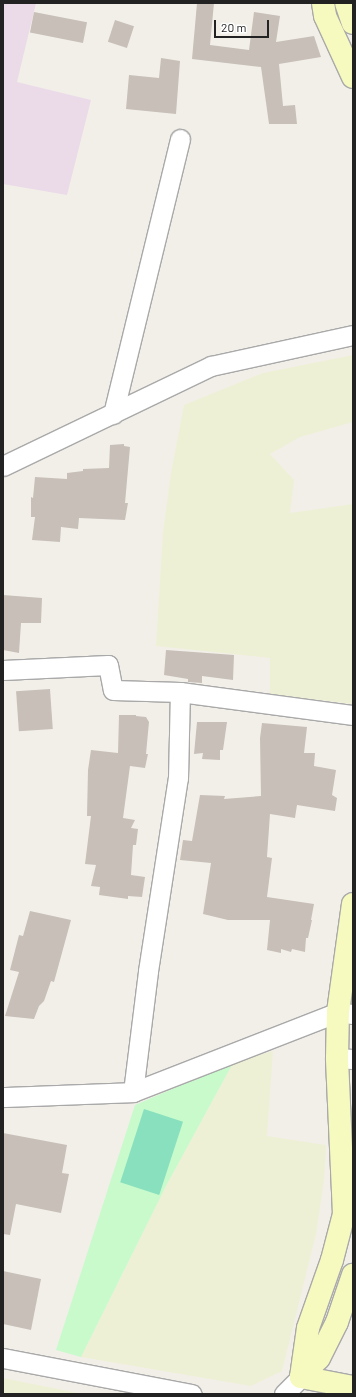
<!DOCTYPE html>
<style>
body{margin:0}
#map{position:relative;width:356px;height:1397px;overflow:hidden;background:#f2efe9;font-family:Barlow,sans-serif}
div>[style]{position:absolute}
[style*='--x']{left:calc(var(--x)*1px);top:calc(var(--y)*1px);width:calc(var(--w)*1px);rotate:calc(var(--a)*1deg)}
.industrial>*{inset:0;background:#ebdbe8}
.farmland>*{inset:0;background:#eef0d5}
.park>*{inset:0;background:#c8facc}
.pitch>*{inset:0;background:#88e0be;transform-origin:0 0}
.building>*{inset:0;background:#c7bfb8;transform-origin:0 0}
.roads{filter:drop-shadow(1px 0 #a9a9a9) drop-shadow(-1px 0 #a9a9a9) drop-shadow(0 1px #a9a9a9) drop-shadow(0 -1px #a9a9a9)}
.street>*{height:19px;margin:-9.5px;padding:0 9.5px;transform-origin:9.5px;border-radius:9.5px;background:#fff}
.secondary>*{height:22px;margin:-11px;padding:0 11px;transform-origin:11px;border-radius:11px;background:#f7fabf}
span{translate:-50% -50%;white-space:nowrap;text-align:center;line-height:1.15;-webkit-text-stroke:3px #fff;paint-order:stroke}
.frame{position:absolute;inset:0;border:4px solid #222;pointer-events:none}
.scale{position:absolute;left:214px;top:20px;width:55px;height:18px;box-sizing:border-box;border:2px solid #222;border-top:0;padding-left:5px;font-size:12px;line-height:14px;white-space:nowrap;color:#222;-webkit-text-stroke:3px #fff;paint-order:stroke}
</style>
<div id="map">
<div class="industrial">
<i style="clip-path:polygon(3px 3px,36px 3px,17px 82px,91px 100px,67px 195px,3px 184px)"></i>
</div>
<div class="farmland">
<i style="clip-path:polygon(353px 355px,353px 422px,300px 437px,270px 454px,294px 480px,290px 513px,353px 504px,353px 704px,270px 694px,270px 658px,156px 646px,163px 532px,171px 473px,184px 405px,263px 373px)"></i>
<i style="clip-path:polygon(273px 1051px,267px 1136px,326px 1145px,324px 1181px,316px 1234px,282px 1371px,251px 1386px,81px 1357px,166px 1186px,233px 1063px)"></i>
<i style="clip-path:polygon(3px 1378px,83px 1394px,3px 1394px)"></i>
</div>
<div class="park">
<i style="clip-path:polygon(233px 1063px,166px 1186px,81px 1357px,56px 1350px,135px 1105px)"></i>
</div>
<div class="pitch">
<i style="left:144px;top:1109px;width:41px;height:77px;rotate:18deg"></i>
</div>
<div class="building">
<i style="clip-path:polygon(197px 3px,214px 3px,210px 45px,249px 50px,254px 12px,280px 16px,276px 42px,314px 36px,321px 57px,279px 64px,283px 106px,295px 105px,297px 124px,269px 124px,261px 67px,192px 59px)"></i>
<i style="left:34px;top:12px;width:54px;height:21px;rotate:11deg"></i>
<i style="left:115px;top:20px;width:20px;height:23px;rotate:18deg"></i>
<i style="clip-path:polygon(161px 58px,180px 61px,176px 114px,126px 109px,129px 75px,159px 78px)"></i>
<i style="clip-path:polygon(124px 444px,124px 446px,130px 447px,125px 503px,128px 503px,125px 520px,79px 518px,78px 529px,61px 527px,60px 542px,32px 540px,35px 517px,31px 517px,31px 497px,33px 498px,35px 477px,67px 479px,67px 473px,83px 471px,83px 469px,109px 468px,110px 445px)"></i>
<i style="clip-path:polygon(3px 595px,42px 598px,41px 623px,21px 623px,19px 653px,3px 650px)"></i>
<i style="clip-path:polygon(166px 650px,234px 655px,233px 680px,202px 676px,202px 683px,188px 682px,188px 679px,164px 675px)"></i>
<i style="left:50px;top:689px;width:40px;height:34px;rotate:86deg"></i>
<i style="clip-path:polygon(119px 715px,136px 715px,136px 716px,146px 717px,149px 722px,146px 754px,148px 754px,145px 768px,130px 766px,123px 818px,135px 820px,131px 828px,138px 829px,136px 845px,133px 845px,131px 875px,145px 877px,142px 897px,128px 896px,128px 899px,99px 895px,100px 887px,91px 886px,96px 865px,85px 864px,91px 816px,87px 816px,88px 770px,91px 750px,118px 753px)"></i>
<i style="clip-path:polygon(197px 722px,227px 722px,223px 750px,220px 750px,220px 760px,202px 759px,203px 753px,194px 754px)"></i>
<i style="clip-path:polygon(262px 723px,307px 727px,304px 753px,315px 753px,314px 766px,336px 770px,332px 795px,337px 798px,335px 811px,297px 805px,295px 818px,270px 814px,267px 857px,272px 858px,267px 897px,314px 904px,311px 920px,312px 920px,308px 938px,306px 938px,305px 952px,292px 949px,291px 952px,281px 949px,281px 953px,267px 950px,270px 920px,228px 920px,203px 914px,211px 863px,180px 860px,183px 840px,192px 841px,200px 795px,225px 796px,224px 799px,261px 796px,260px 738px)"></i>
<i style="clip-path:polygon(30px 911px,71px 920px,54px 982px,51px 981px,44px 1001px,39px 1006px,34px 1019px,5px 1016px,19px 972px,10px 970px,19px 935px,23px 936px)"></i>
<i style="clip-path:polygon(3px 1133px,67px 1145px,62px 1173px,69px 1174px,61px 1213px,16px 1204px,10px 1235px,3px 1234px)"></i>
<i style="clip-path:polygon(3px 1271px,41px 1279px,31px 1330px,3px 1324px)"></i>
</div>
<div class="roads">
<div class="street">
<i style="--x:113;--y:414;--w:283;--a:-76.3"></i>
<i style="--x:3;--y:466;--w:231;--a:-25.7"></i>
<i style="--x:211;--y:366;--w:145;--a:-12.3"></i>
<i style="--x:3;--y:670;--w:105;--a:-2.7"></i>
<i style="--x:108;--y:665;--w:25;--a:79"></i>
<i style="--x:113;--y:690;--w:67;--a:1.7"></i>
<i style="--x:180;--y:692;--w:175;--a:7.6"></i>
<i style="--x:337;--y:1058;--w:16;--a:4"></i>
<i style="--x:133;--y:1092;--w:122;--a:-82.9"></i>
<i style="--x:148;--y:971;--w:195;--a:-81.2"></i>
<i style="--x:178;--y:778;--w:86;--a:-88.7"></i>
<i style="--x:3;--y:1097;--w:130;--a:-2.2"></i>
<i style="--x:133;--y:1092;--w:220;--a:-21.3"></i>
<i style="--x:338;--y:1012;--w:15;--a:8"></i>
<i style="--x:3;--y:1358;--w:192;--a:10.8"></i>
<i style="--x:284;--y:1394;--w:24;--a:-45"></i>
</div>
<div class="secondary">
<i style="--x:323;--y:3;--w:13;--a:81"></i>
<i style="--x:325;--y:16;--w:67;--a:65.3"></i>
<i style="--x:346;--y:3;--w:21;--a:71"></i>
<i style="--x:301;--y:1377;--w:49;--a:-81.9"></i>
<i style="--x:308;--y:1328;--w:72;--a:-70.6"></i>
<i style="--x:332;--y:1260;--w:48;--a:-75.4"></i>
<i style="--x:344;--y:1214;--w:156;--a:-92.6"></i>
<i style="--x:337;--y:1058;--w:46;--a:-88.8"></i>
<i style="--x:338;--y:1012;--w:109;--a:-82.1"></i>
<i style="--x:301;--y:1377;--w:26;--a:-47"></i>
<i style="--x:319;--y:1358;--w:40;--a:-63.4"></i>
<i style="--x:337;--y:1322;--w:50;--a:-71.2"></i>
<i style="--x:301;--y:1377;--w:53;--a:10.9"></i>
</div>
</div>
<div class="frame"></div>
<div class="scale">20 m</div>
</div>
